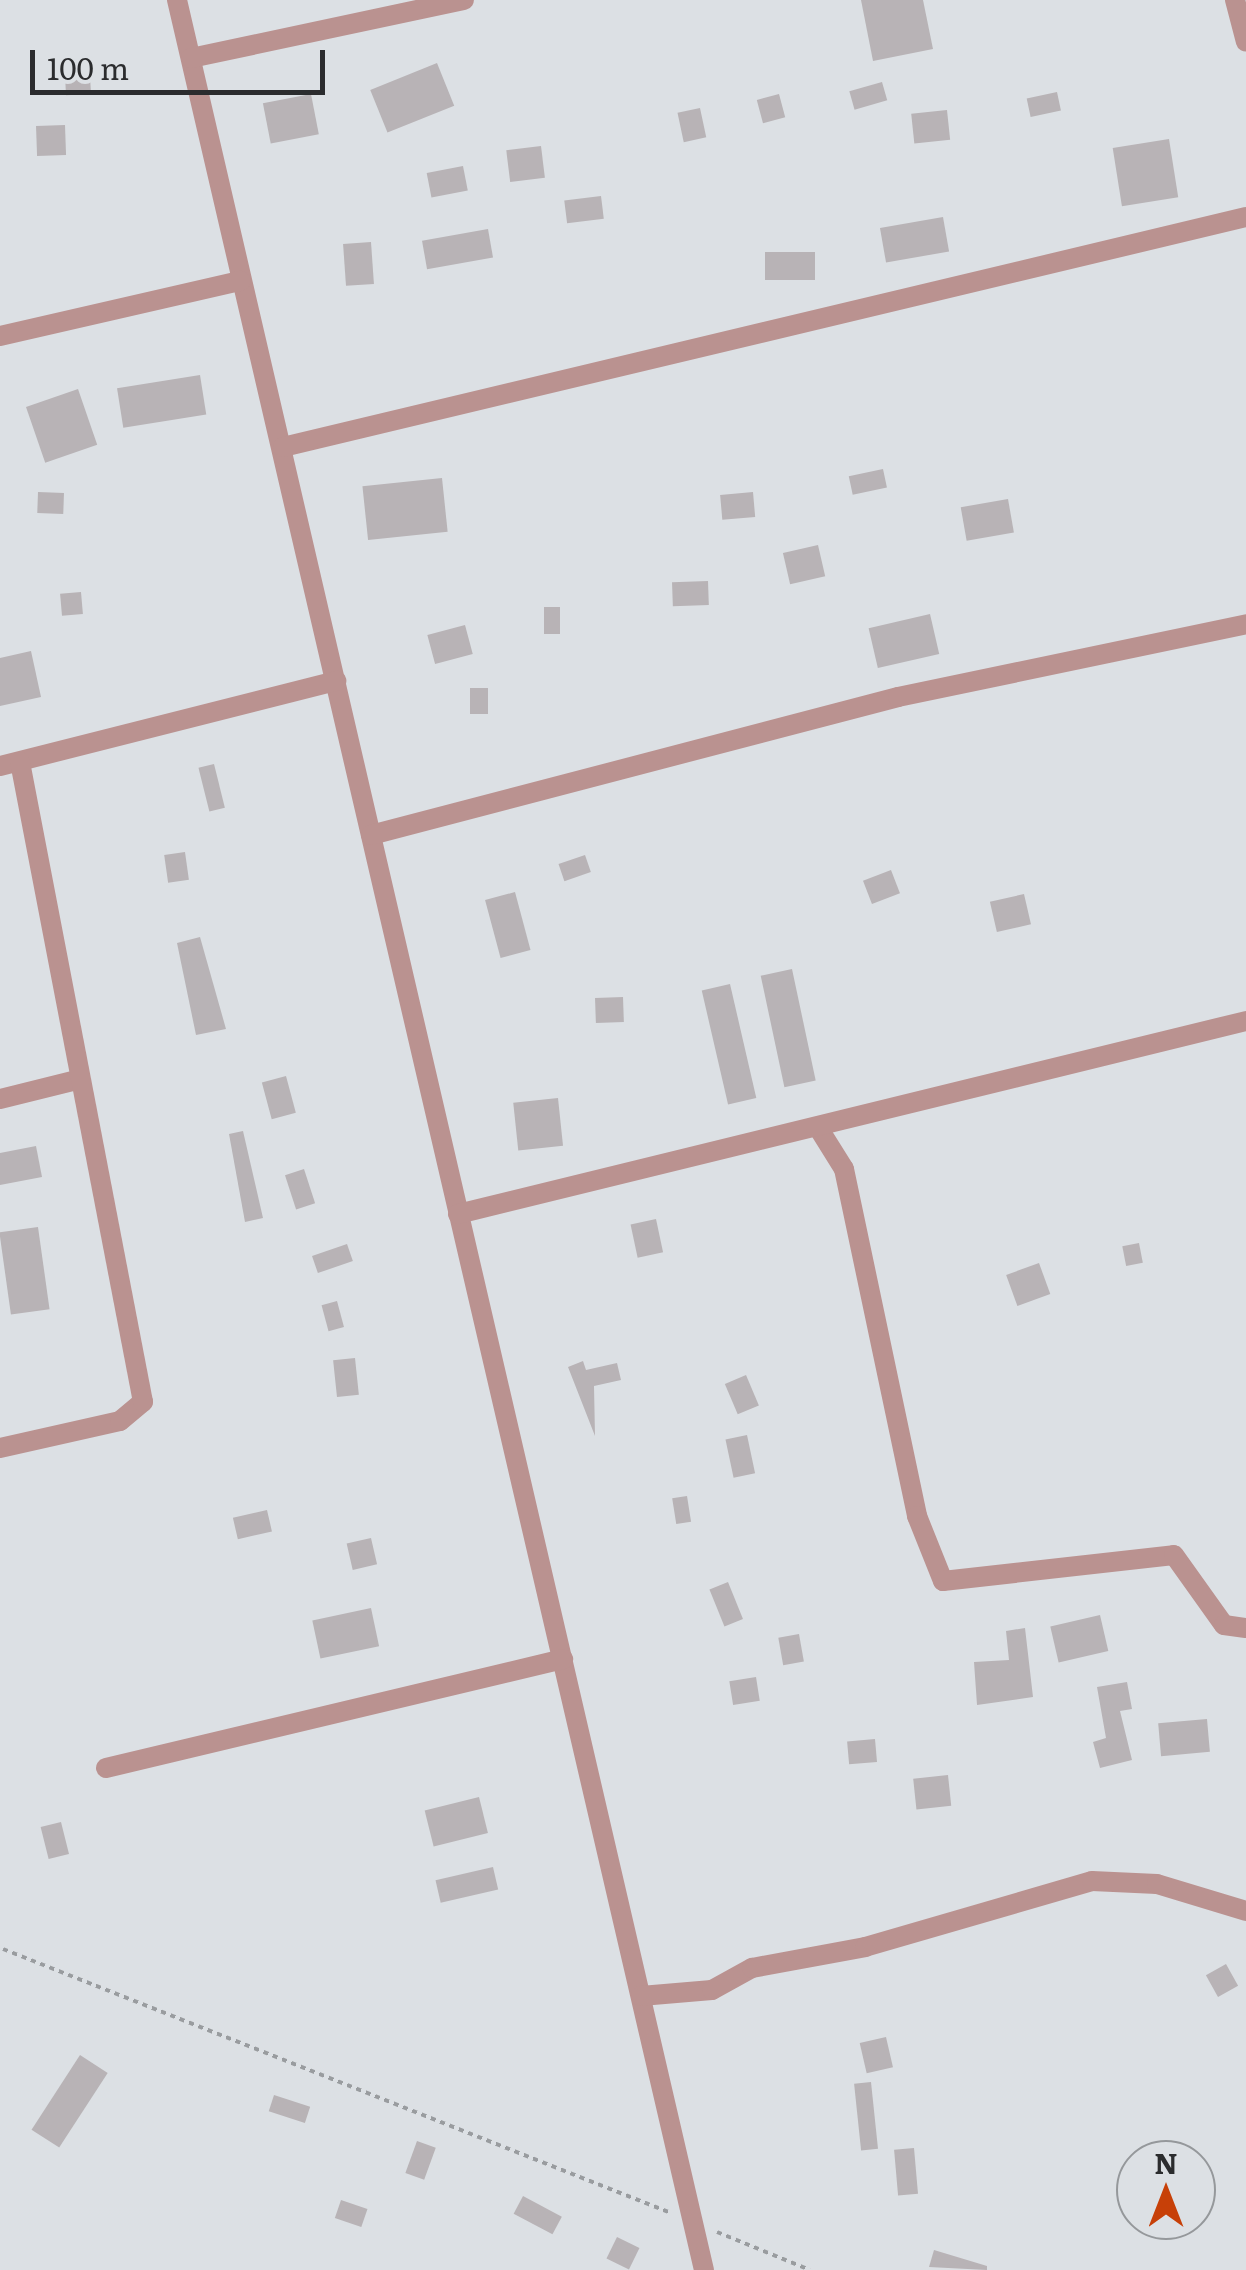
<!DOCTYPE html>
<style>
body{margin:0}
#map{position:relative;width:1246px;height:2270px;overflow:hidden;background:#dce0e4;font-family:Literata,serif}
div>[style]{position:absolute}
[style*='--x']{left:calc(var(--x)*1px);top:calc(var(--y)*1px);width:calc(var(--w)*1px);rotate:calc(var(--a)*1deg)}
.building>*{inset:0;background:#b8b3b6;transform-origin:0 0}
.path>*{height:4px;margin-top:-2px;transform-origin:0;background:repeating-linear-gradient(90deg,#999c9f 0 5px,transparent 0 10px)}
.street>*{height:20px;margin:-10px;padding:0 10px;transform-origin:10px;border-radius:10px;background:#ba9290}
span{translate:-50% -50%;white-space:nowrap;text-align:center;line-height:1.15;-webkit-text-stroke:8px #dce0e4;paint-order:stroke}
.north{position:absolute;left:1116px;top:2140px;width:100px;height:100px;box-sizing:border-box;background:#dce0e4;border:2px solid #95989b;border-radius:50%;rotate:0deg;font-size:28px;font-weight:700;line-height:40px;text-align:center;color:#2b2c2e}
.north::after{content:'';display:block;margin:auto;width:35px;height:45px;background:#c74008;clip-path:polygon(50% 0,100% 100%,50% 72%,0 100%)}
.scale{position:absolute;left:30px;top:50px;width:295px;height:45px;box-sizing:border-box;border:5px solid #2b2c2e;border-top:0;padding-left:12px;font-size:30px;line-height:35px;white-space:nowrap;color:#2b2c2e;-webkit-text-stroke:8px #dce0e4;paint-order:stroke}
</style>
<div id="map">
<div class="building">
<i style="clip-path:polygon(861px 0,923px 0,933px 49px,873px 61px)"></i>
<i style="left:437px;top:63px;width:46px;height:72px;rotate:68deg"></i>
<i style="left:90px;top:75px;width:19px;height:25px;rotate:87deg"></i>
<i style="left:882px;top:82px;width:19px;height:34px;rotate:74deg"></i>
<i style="left:1057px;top:92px;width:19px;height:31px;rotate:78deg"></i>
<i style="left:311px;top:94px;width:41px;height:49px;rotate:79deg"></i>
<i style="left:779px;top:94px;width:24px;height:23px;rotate:75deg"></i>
<i style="left:700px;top:108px;width:30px;height:23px;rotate:78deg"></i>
<i style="left:947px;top:110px;width:30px;height:36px;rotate:84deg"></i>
<i style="left:65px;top:125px;width:30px;height:29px;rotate:88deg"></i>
<i style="left:1169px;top:139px;width:59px;height:57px;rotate:81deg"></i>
<i style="left:541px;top:146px;width:32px;height:35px;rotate:83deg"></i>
<i style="left:463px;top:166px;width:25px;height:37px;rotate:79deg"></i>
<i style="left:601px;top:196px;width:23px;height:37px;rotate:83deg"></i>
<i style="left:943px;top:217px;width:35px;height:64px;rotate:80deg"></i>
<i style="left:488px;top:229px;width:29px;height:67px;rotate:80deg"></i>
<i style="left:371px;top:242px;width:42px;height:28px;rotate:86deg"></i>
<i style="left:765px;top:252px;width:50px;height:28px"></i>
<i style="left:200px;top:375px;width:40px;height:84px;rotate:81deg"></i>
<i style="left:78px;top:389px;width:59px;height:55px;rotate:71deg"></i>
<i style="left:883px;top:469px;width:19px;height:35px;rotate:78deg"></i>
<i style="left:442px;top:478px;width:54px;height:80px;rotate:84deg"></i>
<i style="left:38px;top:492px;width:26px;height:21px;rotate:2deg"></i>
<i style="left:753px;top:492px;width:25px;height:33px;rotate:85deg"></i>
<i style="left:1008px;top:499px;width:34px;height:48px;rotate:80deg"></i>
<i style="left:818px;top:545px;width:32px;height:36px;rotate:77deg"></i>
<i style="left:708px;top:581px;width:24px;height:36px;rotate:88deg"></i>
<i style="left:81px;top:592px;width:22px;height:21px;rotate:85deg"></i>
<i style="left:544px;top:607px;width:16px;height:27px"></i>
<i style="left:930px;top:614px;width:41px;height:63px;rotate:77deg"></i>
<i style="left:465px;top:625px;width:30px;height:39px;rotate:75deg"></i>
<i style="clip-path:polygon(31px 651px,41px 697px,0 706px,0 658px)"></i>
<i style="left:470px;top:688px;width:18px;height:26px"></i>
<i style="left:214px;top:764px;width:45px;height:16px;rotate:76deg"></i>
<i style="left:185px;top:852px;width:28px;height:21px;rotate:82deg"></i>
<i style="left:585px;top:855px;width:18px;height:28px;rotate:71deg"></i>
<i style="left:891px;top:870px;width:25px;height:30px;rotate:69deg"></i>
<i style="left:515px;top:892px;width:60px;height:31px;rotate:75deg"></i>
<i style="left:1024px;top:894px;width:31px;height:35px;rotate:77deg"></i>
<i style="clip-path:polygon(200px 937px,226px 1029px,196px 1035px,177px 943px)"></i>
<i style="left:792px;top:969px;width:114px;height:32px;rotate:78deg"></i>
<i style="left:730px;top:984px;width:117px;height:29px;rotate:77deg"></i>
<i style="left:623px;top:997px;width:25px;height:28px;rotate:88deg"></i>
<i style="left:286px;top:1076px;width:38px;height:25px;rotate:75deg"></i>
<i style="left:558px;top:1098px;width:48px;height:45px;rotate:84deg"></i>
<i style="clip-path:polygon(243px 1131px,263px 1218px,245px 1222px,229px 1134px)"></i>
<i style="clip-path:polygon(36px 1146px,42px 1177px,0 1185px,0 1153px)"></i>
<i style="left:304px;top:1169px;width:36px;height:20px;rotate:72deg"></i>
<i style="left:656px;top:1219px;width:34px;height:26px;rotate:78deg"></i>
<i style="left:38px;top:1227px;width:83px;height:39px;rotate:82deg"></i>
<i style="left:1139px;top:1243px;width:20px;height:17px;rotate:79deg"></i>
<i style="left:347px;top:1244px;width:18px;height:37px;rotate:71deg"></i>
<i style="left:1039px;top:1263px;width:33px;height:35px;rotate:70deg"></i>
<i style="left:337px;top:1301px;width:27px;height:16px;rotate:75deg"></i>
<i style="left:355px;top:1358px;width:37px;height:22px;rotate:84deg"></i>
<i style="clip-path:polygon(583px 1361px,586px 1370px,617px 1363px,621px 1380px,594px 1386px,595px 1436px,568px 1367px)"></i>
<i style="left:746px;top:1375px;width:33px;height:23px;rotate:67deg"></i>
<i style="left:747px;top:1435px;width:39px;height:22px;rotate:78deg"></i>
<i style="left:687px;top:1496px;width:26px;height:15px;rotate:81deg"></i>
<i style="left:267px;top:1510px;width:22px;height:35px;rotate:77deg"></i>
<i style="left:371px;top:1538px;width:27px;height:25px;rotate:77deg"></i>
<i style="left:728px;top:1582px;width:40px;height:20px;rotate:68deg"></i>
<i style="left:371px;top:1608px;width:39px;height:60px;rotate:78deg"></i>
<i style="left:1100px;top:1615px;width:37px;height:51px;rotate:77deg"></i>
<i style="clip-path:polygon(1025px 1628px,1033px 1697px,977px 1705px,974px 1662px,1009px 1660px,1006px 1631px)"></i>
<i style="left:799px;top:1634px;width:28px;height:21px;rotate:80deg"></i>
<i style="left:756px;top:1677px;width:24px;height:27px;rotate:81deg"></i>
<i style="clip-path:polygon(1127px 1682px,1132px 1709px,1120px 1711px,1132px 1760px,1100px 1768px,1093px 1742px,1106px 1738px,1097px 1687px)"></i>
<i style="left:1207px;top:1719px;width:33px;height:49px;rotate:85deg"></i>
<i style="left:875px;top:1739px;width:23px;height:28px;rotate:85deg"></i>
<i style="left:948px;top:1775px;width:31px;height:35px;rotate:84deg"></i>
<i style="left:479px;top:1797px;width:37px;height:56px;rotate:76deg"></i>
<i style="left:61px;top:1822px;width:33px;height:21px;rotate:76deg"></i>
<i style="left:493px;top:1867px;width:23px;height:59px;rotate:77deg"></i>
<i style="left:1226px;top:1964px;width:25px;height:23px;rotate:61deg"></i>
<i style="left:886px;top:2037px;width:31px;height:27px;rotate:77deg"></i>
<i style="left:80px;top:2055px;width:33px;height:89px;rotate:33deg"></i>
<i style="left:871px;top:2082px;width:67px;height:17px;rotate:84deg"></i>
<i style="left:274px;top:2095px;width:38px;height:17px;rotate:18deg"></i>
<i style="left:417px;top:2141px;width:20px;height:34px;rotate:20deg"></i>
<i style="left:914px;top:2148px;width:46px;height:20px;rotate:85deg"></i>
<i style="left:523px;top:2196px;width:44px;height:20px;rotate:28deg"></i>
<i style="left:341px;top:2200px;width:28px;height:19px;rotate:19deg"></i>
<i style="left:617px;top:2237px;width:25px;height:24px;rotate:26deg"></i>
<i style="clip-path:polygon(934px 2250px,987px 2266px,987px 2270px,929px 2267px)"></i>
</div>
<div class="path">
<i style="--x:3;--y:1949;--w:718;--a:21.56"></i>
<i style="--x:717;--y:2232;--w:100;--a:22.2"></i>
</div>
<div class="street">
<i style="--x:177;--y:0;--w:2330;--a:76.93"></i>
<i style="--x:1235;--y:0;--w:43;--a:75.3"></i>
<i style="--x:191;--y:58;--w:279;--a:-12"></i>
<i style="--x:0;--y:336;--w:247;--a:-12.9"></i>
<i style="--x:283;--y:447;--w:990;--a:-13.43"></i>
<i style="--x:0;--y:766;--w:347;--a:-14.2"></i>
<i style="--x:371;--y:835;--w:545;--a:-14.67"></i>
<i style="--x:898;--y:697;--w:356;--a:-11.8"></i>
<i style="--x:0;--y:1099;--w:79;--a:-13.9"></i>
<i style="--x:819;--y:1129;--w:47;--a:58"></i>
<i style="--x:844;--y:1169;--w:355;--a:78.1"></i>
<i style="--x:917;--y:1516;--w:70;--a:68.2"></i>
<i style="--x:943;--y:1581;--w:232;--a:-6.4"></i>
<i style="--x:1174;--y:1555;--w:86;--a:54.5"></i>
<i style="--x:1224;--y:1625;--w:22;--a:8"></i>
<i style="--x:458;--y:1214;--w:811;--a:-13.76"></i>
<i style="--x:0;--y:1448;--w:123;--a:-12.7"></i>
<i style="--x:120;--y:1421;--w:30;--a:-40"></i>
<i style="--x:143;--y:1402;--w:652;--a:-100.88"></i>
<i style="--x:106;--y:1768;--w:470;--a:-13.4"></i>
<i style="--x:641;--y:1996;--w:71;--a:-4.8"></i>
<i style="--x:712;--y:1990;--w:46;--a:-28.8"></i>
<i style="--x:752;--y:1968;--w:115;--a:-10.5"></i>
<i style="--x:865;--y:1947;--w:236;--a:-16.2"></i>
<i style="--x:1092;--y:1881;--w:65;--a:2.6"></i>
<i style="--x:1157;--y:1884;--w:93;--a:16.9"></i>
</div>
<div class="north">N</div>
<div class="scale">100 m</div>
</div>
